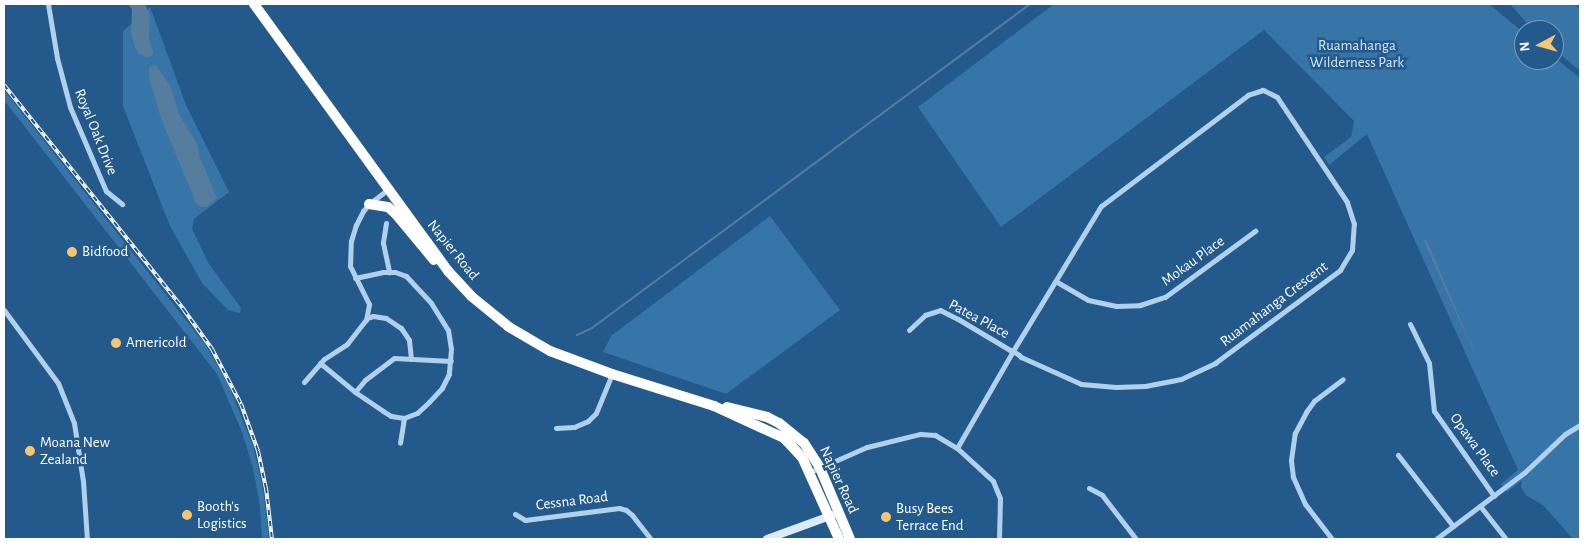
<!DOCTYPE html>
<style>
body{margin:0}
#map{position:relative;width:1584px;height:543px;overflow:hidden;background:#235a8b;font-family:"Alegreya Sans",sans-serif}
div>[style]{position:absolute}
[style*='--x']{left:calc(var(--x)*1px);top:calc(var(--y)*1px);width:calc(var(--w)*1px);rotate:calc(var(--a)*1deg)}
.green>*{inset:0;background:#3774a8}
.water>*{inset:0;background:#567c9e}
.stream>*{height:2px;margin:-1px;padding:0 1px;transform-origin:1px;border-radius:1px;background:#567c9e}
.street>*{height:5px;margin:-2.5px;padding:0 2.5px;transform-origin:2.5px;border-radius:2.5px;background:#b0d0eb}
.secondary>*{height:8px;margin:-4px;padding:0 4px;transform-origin:4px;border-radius:4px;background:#dbebf8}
.highway>*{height:10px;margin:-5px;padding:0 5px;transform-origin:5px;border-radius:5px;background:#fff}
.rail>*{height:4px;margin-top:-2px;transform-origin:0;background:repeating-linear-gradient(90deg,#235a8b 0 5.5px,#fff 0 11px);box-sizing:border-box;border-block:1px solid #fff}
.dots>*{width:14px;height:14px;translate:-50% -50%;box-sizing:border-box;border:2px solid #235a8b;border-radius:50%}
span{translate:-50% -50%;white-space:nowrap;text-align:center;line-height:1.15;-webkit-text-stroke:5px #235a8b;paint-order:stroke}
.park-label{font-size:15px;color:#d5e8f8}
.street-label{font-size:15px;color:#fff}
.poi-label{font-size:15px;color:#fff}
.left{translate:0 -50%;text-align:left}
.frame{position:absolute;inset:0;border:5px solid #fff;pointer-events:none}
.north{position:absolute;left:1514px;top:20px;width:50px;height:50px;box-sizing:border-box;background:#235a8b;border:1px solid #7b9cb9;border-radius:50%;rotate:264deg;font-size:14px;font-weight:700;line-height:20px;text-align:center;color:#fff}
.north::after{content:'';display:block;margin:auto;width:18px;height:22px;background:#f6c473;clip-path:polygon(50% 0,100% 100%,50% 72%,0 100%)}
</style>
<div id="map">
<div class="green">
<i style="clip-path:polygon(1054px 4px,1489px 4px,1524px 33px,1524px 60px,1554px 60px,1554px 57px,1580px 78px,1580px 539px,1573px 539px,1544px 506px,1526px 495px,1521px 487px,1522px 480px,1507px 492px,1501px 484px,1518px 470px,1367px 134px,1329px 165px,1324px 157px,1351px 137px,1354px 121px,1264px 30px,1001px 227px,918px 107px)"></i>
<i style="clip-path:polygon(1510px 4px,1574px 4px,1580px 9px,1580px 71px,1554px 49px,1554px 30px,1533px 30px)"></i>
<i style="clip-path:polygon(150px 7px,186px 105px,229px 192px,194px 219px,192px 229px,209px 264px,241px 308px,240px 313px,228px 310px,202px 283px,170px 226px,123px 106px,123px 31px)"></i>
<i style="clip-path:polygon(4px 90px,205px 344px,228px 384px,253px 446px,263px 489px,269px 539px,262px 539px,260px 506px,253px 468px,242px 432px,217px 374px,4px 100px)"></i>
<i style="clip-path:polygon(770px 216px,840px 310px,726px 394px,603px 352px,611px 336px)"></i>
</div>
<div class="water">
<i style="clip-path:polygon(128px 4px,145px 4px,150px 15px,149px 39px,154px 54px,147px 58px,138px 53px,135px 48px,131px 33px,132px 9px)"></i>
<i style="clip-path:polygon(156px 65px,171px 87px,179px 114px,197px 144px,200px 158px,217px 198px,206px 207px,201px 207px,196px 203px,161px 119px,149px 77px,149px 67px)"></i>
<i style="clip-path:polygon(1426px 239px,1491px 391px,1495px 399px,1426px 246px,1424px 240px)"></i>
</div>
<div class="stream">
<i style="--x:577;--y:335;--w:17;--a:-25"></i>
<i style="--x:592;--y:328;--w:545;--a:-36.49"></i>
</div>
<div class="street">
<i style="--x:48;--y:4;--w:55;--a:80.5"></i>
<i style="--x:57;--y:58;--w:51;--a:75.1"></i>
<i style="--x:70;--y:107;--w:91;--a:66.8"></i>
<i style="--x:106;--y:191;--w:21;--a:39"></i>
<i style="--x:386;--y:223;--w:20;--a:99"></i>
<i style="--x:383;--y:243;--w:30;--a:78"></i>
<i style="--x:355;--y:278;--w:29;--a:-12"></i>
<i style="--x:383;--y:272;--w:12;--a:0"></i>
<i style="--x:395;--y:272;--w:12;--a:20"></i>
<i style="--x:406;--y:276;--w:37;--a:47"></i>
<i style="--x:431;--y:303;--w:32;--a:58"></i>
<i style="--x:448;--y:330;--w:19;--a:81"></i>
<i style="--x:451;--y:349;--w:25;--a:95"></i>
<i style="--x:449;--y:374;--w:16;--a:117"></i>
<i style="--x:442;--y:388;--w:19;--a:133"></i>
<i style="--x:429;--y:402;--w:16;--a:137"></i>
<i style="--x:417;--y:413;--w:14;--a:159"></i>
<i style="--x:1057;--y:282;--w:36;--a:30"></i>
<i style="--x:1088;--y:300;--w:29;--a:12"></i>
<i style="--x:1116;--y:306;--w:24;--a:-2"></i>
<i style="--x:1140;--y:305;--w:26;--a:-18"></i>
<i style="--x:1165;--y:297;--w:112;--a:-36.3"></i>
<i style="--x:4;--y:310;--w:91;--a:53.5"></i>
<i style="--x:58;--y:383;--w:43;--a:68.2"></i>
<i style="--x:74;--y:423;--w:59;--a:81.2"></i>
<i style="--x:83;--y:481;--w:58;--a:86.1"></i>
<i style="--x:367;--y:318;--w:6;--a:-18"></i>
<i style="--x:373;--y:316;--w:13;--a:9"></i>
<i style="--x:386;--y:318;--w:18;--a:34"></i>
<i style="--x:401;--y:328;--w:14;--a:56"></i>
<i style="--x:409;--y:340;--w:19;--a:84"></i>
<i style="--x:1410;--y:324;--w:43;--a:64"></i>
<i style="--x:1429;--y:363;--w:48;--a:84.1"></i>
<i style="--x:1434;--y:411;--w:104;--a:54.8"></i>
<i style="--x:909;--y:330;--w:22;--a:-43"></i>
<i style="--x:925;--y:315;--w:16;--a:-18"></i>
<i style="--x:940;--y:310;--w:20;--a:27"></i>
<i style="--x:958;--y:319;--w:61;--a:30.8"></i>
<i style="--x:1010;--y:350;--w:3;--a:18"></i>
<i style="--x:1013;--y:351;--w:7;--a:34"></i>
<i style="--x:1019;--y:355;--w:3;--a:45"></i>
<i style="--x:1021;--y:357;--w:66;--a:24.2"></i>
<i style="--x:1081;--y:384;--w:35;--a:5"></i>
<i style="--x:1116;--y:387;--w:29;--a:-2"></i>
<i style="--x:1145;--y:386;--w:37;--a:-11"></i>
<i style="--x:1181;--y:379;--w:38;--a:-25"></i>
<i style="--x:1215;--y:363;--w:156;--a:-36.6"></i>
<i style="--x:1340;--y:270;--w:23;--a:-59"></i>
<i style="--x:1352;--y:250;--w:26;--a:-86"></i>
<i style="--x:1354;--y:224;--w:23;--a:-108"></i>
<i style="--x:1347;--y:202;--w:126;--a:-123.7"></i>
<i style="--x:1277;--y:97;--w:16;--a:-153"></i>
<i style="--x:1263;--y:90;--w:16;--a:162"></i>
<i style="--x:1248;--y:95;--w:184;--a:142.9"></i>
<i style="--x:1101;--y:206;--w:170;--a:121.3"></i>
<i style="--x:1013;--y:351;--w:112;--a:120"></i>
<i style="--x:320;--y:363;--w:45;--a:39.6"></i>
<i style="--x:355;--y:392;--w:34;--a:34"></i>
<i style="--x:383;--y:411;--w:9;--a:32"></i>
<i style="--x:391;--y:416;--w:13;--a:9"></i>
<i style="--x:404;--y:418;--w:25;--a:99"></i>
<i style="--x:304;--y:382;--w:30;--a:-49"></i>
<i style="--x:324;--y:359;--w:27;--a:-33"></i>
<i style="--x:347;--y:344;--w:31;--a:-52"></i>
<i style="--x:366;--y:320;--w:16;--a:-79"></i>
<i style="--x:369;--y:304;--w:42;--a:-116.6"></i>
<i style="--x:350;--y:266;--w:25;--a:-88"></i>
<i style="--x:351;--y:241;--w:17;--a:-73"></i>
<i style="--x:356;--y:225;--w:16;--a:-63"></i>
<i style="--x:363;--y:211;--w:9;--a:-49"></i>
<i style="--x:369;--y:204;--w:24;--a:-38"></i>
<i style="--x:355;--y:392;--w:16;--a:-50"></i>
<i style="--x:365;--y:380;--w:36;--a:-37"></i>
<i style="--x:394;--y:358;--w:57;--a:3"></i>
<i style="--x:556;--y:428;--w:18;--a:-3"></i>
<i style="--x:574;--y:427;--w:15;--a:-23"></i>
<i style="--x:588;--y:421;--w:11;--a:-45"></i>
<i style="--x:596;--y:413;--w:42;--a:-67.7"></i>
<i style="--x:1398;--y:455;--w:90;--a:52.2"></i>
<i style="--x:810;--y:472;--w:62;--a:-23.7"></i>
<i style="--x:867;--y:447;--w:55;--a:-13.8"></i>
<i style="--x:920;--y:434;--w:15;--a:4"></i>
<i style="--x:935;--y:435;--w:26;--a:31"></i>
<i style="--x:957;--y:448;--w:49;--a:42.5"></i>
<i style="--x:993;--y:481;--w:18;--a:68"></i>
<i style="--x:1000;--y:498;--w:41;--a:91.4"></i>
<i style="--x:1089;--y:488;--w:15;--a:28"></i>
<i style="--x:1102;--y:495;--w:56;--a:52.3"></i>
<i style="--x:1480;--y:506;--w:42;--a:51.8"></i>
<i style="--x:515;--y:514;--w:12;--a:31"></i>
<i style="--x:525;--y:520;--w:95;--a:-7.3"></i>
<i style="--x:619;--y:508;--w:7;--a:16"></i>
<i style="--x:626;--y:510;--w:8;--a:40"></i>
<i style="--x:632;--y:515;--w:31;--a:52"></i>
<i style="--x:1332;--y:539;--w:44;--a:-127.6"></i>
<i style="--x:1305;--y:504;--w:30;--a:-114"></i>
<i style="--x:1293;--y:477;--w:17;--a:-97"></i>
<i style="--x:1291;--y:460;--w:27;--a:-82"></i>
<i style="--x:1295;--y:433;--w:24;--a:-62"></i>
<i style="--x:1306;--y:412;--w:14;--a:-54"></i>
<i style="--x:1314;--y:401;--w:36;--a:-37"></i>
<i style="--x:1436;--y:539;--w:111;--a:-37"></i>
<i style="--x:1525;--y:472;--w:55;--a:-43.5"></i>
<i style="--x:1565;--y:434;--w:17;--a:-31"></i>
</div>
<div class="secondary">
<i style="--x:767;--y:539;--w:70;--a:-20"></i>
</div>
<div class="highway">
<i style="--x:254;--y:4;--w:294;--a:54"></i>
<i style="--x:427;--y:242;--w:36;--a:54"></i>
<i style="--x:448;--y:271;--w:34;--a:47"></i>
<i style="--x:471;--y:296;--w:49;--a:39.2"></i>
<i style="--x:509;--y:327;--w:48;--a:30.3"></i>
<i style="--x:550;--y:351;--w:66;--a:20.4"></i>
<i style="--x:612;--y:374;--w:107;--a:17.4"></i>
<i style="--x:714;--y:406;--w:77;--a:24.6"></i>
<i style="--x:784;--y:438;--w:26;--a:47"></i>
<i style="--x:802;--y:457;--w:90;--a:65.7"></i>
<i style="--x:369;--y:204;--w:19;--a:9"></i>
<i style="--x:388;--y:207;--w:9;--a:41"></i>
<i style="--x:395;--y:213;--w:61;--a:50.3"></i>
<i style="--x:727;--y:407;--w:41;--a:14"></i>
<i style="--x:767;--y:417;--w:13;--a:27"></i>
<i style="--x:779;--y:423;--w:32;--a:39"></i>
<i style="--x:804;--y:443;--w:30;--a:57"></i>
<i style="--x:820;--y:468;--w:77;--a:67.1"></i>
</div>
<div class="rail">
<i style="--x:4;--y:85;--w:288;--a:51.3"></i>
<i style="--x:184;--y:310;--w:48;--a:54.3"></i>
<i style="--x:212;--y:349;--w:62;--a:62.2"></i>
<i style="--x:241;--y:404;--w:50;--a:70.1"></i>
<i style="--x:258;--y:451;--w:38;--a:78"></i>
<i style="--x:266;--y:488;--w:51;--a:83.3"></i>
</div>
<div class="dots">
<i style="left:72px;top:252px;background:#f6c473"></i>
<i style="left:116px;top:343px;background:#f6c473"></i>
<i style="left:30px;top:451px;background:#f6c473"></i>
<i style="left:187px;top:515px;background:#f6c473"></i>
<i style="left:886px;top:517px;background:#f6c473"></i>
</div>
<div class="park-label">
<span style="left:1357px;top:54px">Ruamahanga<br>Wilderness Park</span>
</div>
<div class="street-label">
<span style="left:96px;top:132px;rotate:68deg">Royal Oak Drive</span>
<span style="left:453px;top:250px;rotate:51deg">Napier Road</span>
<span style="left:1193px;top:261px;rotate:-36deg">Mokau Place</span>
<span style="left:1274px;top:304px;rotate:-37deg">Ruamahanga Crescent</span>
<span style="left:979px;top:319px;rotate:28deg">Patea Place</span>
<span style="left:1475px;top:445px;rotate:54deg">Opawa Place</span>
<span style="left:839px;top:480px;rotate:65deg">Napier Road</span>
<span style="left:572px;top:501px;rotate:-7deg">Cessna Road</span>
</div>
<div class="poi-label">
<span class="left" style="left:82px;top:252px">Bidfood</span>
<span class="left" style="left:126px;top:343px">Americold</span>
<span class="left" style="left:40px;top:451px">Moana New<br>Zealand</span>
<span class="left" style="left:197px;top:515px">Booth's<br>Logistics</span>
<span class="left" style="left:896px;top:517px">Busy Bees<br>Terrace End</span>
</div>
<div class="frame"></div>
<div class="north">N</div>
</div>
